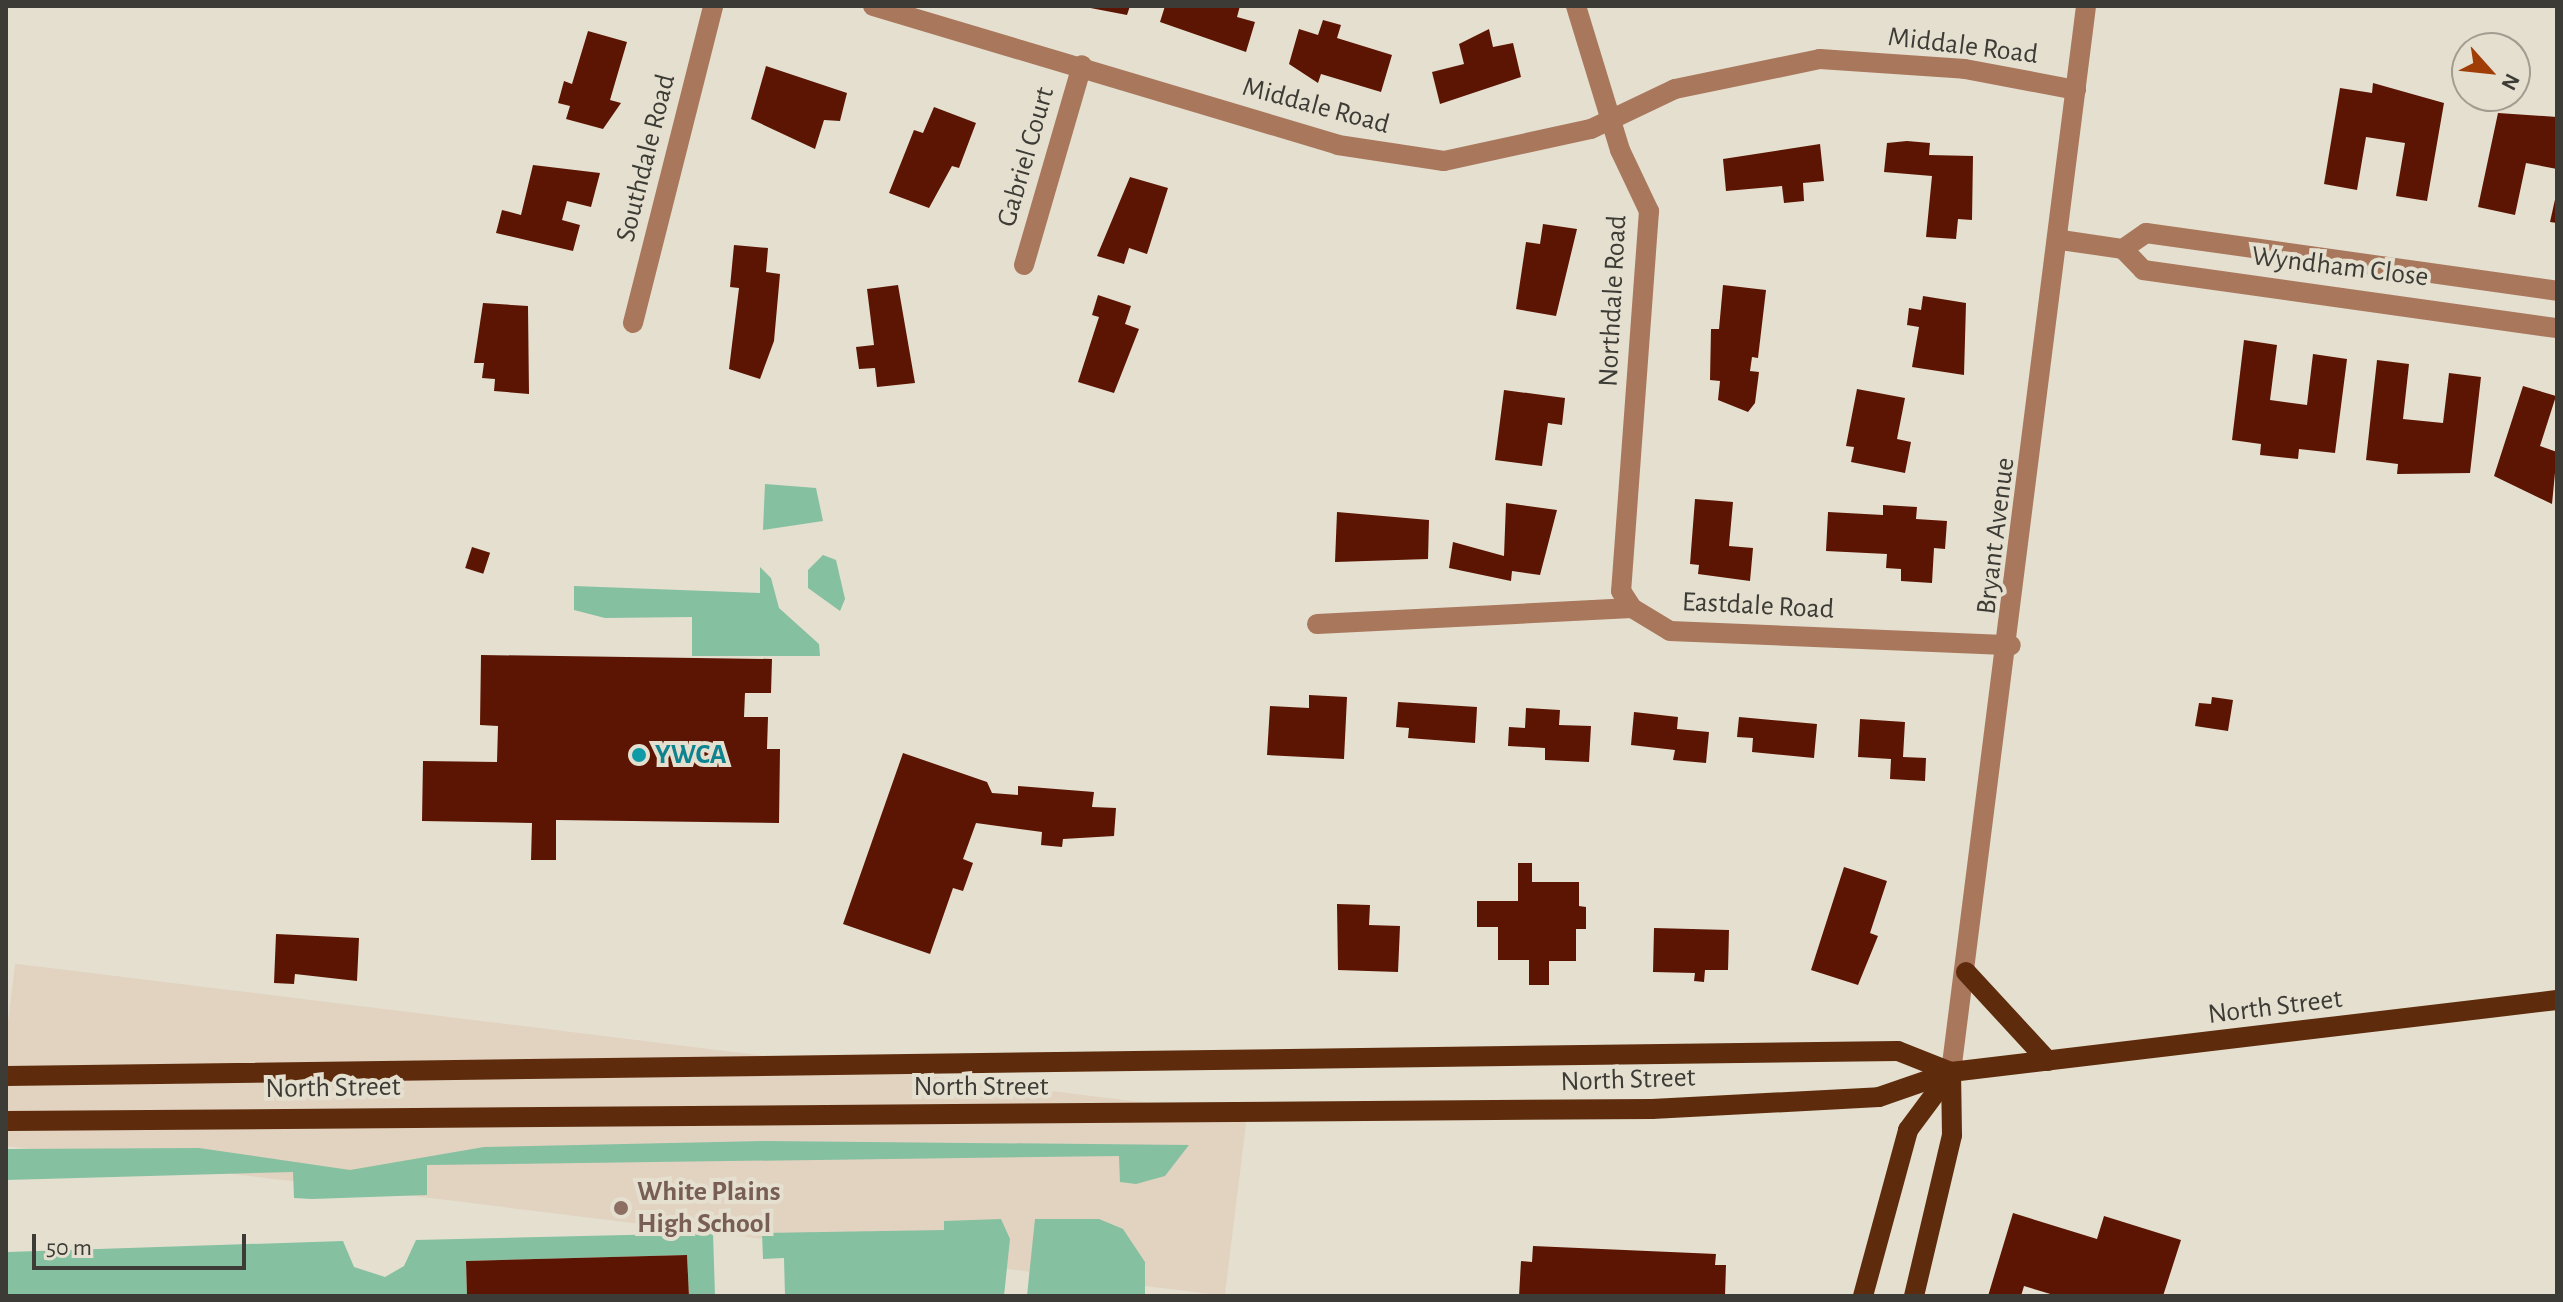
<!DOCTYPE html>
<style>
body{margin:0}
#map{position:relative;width:2563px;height:1302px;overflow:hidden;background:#e4dfcf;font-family:"Alegreya Sans",sans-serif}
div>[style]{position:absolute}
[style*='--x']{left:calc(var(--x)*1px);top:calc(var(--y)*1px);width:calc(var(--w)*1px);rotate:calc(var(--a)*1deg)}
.education>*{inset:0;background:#e2d2c0;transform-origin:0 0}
.green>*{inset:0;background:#85c0a0}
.building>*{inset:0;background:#5c1503;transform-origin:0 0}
.minor>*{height:20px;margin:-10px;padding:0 10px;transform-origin:10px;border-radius:10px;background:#a9775c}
.major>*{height:20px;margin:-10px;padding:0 10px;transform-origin:10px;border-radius:10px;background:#5e2c0c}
.dots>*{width:22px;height:22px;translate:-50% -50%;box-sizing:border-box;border:4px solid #e4dfcf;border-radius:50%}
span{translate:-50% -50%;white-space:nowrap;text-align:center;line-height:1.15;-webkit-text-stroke:8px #e4dfcf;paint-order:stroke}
.street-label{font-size:28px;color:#3d3b35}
.culture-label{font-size:28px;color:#0d838f;font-weight:700}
.left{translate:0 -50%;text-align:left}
.education-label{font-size:28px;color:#785e54;font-weight:700}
.frame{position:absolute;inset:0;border:8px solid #3d3b35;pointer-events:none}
.north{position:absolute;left:2451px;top:32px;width:80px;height:80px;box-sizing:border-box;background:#e4dfcf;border:2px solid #a19d91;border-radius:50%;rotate:117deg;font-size:22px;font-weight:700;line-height:32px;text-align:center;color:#3d3b35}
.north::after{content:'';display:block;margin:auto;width:28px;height:36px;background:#a03d06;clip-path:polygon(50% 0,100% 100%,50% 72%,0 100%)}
.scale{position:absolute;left:32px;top:1234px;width:214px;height:36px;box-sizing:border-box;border:4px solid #3d3b35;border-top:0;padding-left:10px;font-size:24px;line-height:28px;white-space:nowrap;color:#3d3b35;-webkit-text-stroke:6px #e4dfcf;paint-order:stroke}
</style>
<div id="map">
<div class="education">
<i style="left:1247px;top:1115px;width:182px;height:1241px;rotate:97deg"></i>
</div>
<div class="green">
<i style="clip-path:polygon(765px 484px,816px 488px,823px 521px,763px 530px)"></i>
<i style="clip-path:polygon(823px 555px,836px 560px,845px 599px,840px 611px,808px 588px,808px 570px)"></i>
<i style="clip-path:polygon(760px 567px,771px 578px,779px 608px,819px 644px,820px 656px,692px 656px,692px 617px,605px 618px,574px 610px,574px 586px,760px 593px)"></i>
<i style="clip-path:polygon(765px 1141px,1189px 1145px,1165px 1176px,1136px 1184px,1120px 1182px,1119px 1156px,427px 1165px,427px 1195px,312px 1199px,294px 1198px,293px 1172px,6px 1180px,6px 1149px,199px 1148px,350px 1170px,484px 1147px)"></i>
<i style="clip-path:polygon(1001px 1219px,1010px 1239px,1004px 1296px,785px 1296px,784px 1258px,763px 1259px,762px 1233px,944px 1230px,944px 1221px)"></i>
<i style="clip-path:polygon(1035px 1219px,1099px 1219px,1123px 1229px,1145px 1262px,1145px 1296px,1027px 1296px)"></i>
<i style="clip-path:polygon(713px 1233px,715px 1296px,689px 1296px,687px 1255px,466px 1261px,467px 1296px,6px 1296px,8px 1252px,343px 1241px,354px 1267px,385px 1277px,404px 1266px,416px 1240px)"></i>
</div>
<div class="building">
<i style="clip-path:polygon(1080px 6px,1130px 6px,1127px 15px)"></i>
<i style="clip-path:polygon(1165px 6px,1240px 6px,1237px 17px,1255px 22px,1246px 52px,1160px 22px)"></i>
<i style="clip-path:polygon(1323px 20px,1341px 25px,1337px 38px,1392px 55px,1381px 92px,1321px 74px,1318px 83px,1289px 64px,1299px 29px,1318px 35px)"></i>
<i style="clip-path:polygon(1489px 29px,1493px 47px,1513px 43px,1521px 77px,1440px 104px,1432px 72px,1464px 64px,1459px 44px)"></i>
<i style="clip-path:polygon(588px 31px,627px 42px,610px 100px,621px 103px,603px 129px,566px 119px,570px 106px,558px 103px,564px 81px,572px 84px)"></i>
<i style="clip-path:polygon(766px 66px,847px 93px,840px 121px,824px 120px,815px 149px,751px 119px)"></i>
<i style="clip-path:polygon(2373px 83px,2444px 103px,2427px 201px,2396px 196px,2405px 143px,2366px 137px,2357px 190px,2324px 184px,2340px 88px,2372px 93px)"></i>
<i style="clip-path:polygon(934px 107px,976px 123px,959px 168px,952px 166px,929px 208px,889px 193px,914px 130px,923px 133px)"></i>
<i style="clip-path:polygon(2498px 113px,2557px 117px,2557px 169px,2526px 163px,2515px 215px,2478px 207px)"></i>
<i style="clip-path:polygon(1907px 141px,1930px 143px,1929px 155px,1973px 156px,1972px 220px,1958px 219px,1956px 239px,1926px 237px,1932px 176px,1884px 172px,1887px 143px)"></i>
<i style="clip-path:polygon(1820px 144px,1824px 181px,1803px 183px,1804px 201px,1784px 203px,1782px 186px,1726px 191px,1723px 159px)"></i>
<i style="clip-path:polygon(533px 165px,600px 173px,591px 207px,567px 201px,562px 220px,580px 225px,573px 251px,496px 233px,502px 210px,521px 215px)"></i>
<i style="clip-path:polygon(1130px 177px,1168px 188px,1147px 254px,1129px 248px,1124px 264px,1097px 256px)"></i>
<i style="clip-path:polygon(2556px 195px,2557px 195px,2557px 223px,2550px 222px)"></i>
<i style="clip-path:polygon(1543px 224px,1577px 229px,1556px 316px,1516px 309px,1526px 242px,1540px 244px)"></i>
<i style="clip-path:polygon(734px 245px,768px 248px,766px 272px,780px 274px,774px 341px,760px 379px,729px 369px,739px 288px,730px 287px)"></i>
<i style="clip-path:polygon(898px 285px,915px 383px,877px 387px,875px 368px,859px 369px,856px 347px,874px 345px,867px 289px)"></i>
<i style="clip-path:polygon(1723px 285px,1766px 290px,1758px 358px,1752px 357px,1750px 371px,1759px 372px,1755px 403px,1748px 412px,1718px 400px,1720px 381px,1710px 380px,1711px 329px,1719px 329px)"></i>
<i style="clip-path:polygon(1098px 295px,1131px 306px,1125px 324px,1139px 329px,1114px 393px,1078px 382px,1099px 317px,1092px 315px)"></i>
<i style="clip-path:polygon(1923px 296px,1966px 303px,1964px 375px,1912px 367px,1919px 327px,1907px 325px,1909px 308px,1921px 310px)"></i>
<i style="clip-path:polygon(483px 303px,528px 306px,529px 394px,494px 391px,495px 379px,482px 378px,484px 363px,474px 363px)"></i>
<i style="clip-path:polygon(2244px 340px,2277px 345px,2270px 400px,2307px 405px,2313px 354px,2347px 359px,2335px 453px,2299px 449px,2298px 459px,2260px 455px,2261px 444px,2232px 440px)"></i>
<i style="clip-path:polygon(2377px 360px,2409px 364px,2403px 419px,2443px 423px,2449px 373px,2481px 377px,2470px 473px,2397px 474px,2398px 464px,2366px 460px)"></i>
<i style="clip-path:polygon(2523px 386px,2556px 396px,2540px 446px,2557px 452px,2552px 504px,2494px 476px)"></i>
<i style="clip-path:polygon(1857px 389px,1905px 398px,1897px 439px,1911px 442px,1905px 473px,1851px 462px,1854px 447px,1846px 446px)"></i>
<i style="clip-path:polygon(1504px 390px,1565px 398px,1562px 425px,1548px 423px,1542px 466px,1495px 460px)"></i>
<i style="clip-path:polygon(1695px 499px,1733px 502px,1729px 546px,1753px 548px,1750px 581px,1698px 574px,1699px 565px,1690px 564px)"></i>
<i style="clip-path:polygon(1506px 503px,1557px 510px,1540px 575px,1512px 571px,1511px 581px,1449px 568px,1453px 542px,1504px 556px)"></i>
<i style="clip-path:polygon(1883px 505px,1917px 507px,1916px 519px,1947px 521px,1945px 549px,1934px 548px,1932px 583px,1901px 581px,1901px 569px,1886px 568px,1887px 554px,1826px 551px,1828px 512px,1883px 515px)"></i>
<i style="clip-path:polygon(1337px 512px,1429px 520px,1428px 559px,1335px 562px)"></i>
<i style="left:472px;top:547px;width:19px;height:22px;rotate:18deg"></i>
<i style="clip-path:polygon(481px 655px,772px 659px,771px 693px,745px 693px,744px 717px,768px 717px,767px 749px,780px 749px,779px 823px,556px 820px,556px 860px,531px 860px,532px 823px,422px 821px,423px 761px,497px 762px,498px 726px,480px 725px)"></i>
<i style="clip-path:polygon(1309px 695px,1347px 697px,1344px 759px,1267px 755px,1270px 706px,1309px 708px)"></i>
<i style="clip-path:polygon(2212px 697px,2233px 700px,2228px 731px,2195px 726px,2199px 703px,2211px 704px)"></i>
<i style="clip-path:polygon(1398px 702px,1477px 707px,1475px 743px,1408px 738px,1409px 728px,1396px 727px)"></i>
<i style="clip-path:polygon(1526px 708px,1560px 710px,1559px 725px,1591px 726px,1589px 762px,1545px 760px,1545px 748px,1508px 746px,1509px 727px,1525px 728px)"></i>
<i style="clip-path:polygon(1634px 712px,1678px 717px,1677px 729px,1709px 732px,1706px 763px,1673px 760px,1675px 750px,1631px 745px)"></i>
<i style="clip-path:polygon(1739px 717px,1817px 724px,1814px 758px,1752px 752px,1753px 738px,1737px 737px)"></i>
<i style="clip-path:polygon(1860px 719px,1905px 722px,1903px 757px,1926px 758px,1925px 781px,1890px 779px,1891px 759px,1858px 757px)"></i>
<i style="clip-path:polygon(903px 753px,987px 782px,992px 793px,1018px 795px,1018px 786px,1094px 792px,1092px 807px,1116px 808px,1114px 836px,1063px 839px,1062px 847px,1041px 845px,1042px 832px,976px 823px,963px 859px,973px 863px,963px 891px,953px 888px,930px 954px,843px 924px)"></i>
<i style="clip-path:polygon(1518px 863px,1532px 863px,1532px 882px,1579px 882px,1579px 906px,1586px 907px,1586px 929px,1576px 929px,1576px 961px,1549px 961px,1549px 985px,1529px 985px,1529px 960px,1498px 960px,1498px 927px,1477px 927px,1477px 901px,1518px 901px)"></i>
<i style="clip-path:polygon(1844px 867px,1887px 881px,1870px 933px,1878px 936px,1858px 985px,1811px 970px)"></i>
<i style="clip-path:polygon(1337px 904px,1370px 905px,1369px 925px,1400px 926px,1398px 972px,1338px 970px)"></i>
<i style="clip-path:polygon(1654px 928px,1729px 930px,1728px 970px,1705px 970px,1704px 982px,1694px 981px,1695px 973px,1653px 972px)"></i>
<i style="clip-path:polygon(276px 934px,359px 938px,357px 981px,295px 974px,294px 984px,274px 983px)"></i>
<i style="clip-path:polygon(2013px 1213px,2097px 1239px,2104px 1216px,2181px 1240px,2163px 1296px,2057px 1296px,2024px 1286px,2021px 1296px,1988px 1296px)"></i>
<i style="clip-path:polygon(1533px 1246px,1716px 1254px,1715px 1265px,1726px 1265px,1725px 1296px,1519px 1296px,1521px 1261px,1532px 1262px)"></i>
<i style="clip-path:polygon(687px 1255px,689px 1296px,467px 1296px,466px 1261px)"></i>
</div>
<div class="minor">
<i style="--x:873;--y:6;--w:485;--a:16.6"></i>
<i style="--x:1338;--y:145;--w:107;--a:8.6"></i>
<i style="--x:1444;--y:161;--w:150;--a:-12.3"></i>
<i style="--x:1591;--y:129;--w:93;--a:-25.5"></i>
<i style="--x:1675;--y:89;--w:148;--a:-11.7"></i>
<i style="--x:1820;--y:59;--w:145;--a:3.9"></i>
<i style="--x:1965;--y:69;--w:113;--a:10.7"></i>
<i style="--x:1576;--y:6;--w:151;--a:73"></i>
<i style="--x:1620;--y:150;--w:68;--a:64.6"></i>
<i style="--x:1649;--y:211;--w:381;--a:94.2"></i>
<i style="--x:1621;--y:591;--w:20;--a:57"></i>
<i style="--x:2061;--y:240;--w:63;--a:8.3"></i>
<i style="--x:2123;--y:249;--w:29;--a:46"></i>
<i style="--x:2143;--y:270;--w:418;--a:8"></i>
<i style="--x:2123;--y:249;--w:28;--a:-35"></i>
<i style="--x:2146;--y:233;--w:415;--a:8"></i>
<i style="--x:1024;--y:265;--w:208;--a:-73.8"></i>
<i style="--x:633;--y:323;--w:327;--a:-75.8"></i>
<i style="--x:1317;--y:624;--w:315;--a:-2.9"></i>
<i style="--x:1632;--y:608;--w:44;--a:31.2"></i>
<i style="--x:1670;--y:631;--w:341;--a:2.4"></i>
<i style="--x:1951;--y:1072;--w:1075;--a:-82.78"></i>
</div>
<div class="major">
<i style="--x:1966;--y:972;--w:121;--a:47.3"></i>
<i style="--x:6;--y:1076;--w:1892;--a:-0.76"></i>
<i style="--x:1898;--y:1051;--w:57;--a:21.6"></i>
<i style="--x:6;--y:1121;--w:1646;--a:-0.42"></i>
<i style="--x:1652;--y:1109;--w:227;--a:-3"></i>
<i style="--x:1879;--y:1097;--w:76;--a:-19.1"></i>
<i style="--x:1951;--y:1072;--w:610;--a:-6.78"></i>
<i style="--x:1863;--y:1296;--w:172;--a:-74.8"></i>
<i style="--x:1908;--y:1130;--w:72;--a:-53.4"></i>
<i style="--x:1914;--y:1296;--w:165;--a:-76.7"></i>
<i style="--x:1952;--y:1135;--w:63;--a:-90.9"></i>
</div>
<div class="dots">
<i style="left:639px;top:755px;background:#0f9aa8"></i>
<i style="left:621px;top:1208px;background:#8d6e63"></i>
</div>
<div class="street-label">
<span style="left:1963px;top:46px;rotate:7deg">Middale Road</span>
<span style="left:1316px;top:106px;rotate:15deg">Middale Road</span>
<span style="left:1026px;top:157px;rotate:-74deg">Gabriel Court</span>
<span style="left:646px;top:158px;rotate:-76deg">Southdale Road</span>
<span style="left:2340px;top:267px;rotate:7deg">Wyndham Close</span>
<span style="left:1613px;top:301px;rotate:-87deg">Northdale Road</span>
<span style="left:1996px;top:536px;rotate:-83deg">Bryant Avenue</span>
<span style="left:1758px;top:606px;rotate:3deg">Eastdale Road</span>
<span style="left:2275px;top:1007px;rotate:-7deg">North Street</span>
<span style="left:1628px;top:1080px;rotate:-2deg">North Street</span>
<span style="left:981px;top:1087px">North Street</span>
<span style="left:333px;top:1088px;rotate:-1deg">North Street</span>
</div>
<div class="culture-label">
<span class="left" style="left:655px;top:755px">YWCA</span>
</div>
<div class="education-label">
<span class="left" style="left:637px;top:1208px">White Plains<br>High School</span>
</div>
<div class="frame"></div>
<div class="north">N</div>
<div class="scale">50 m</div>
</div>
